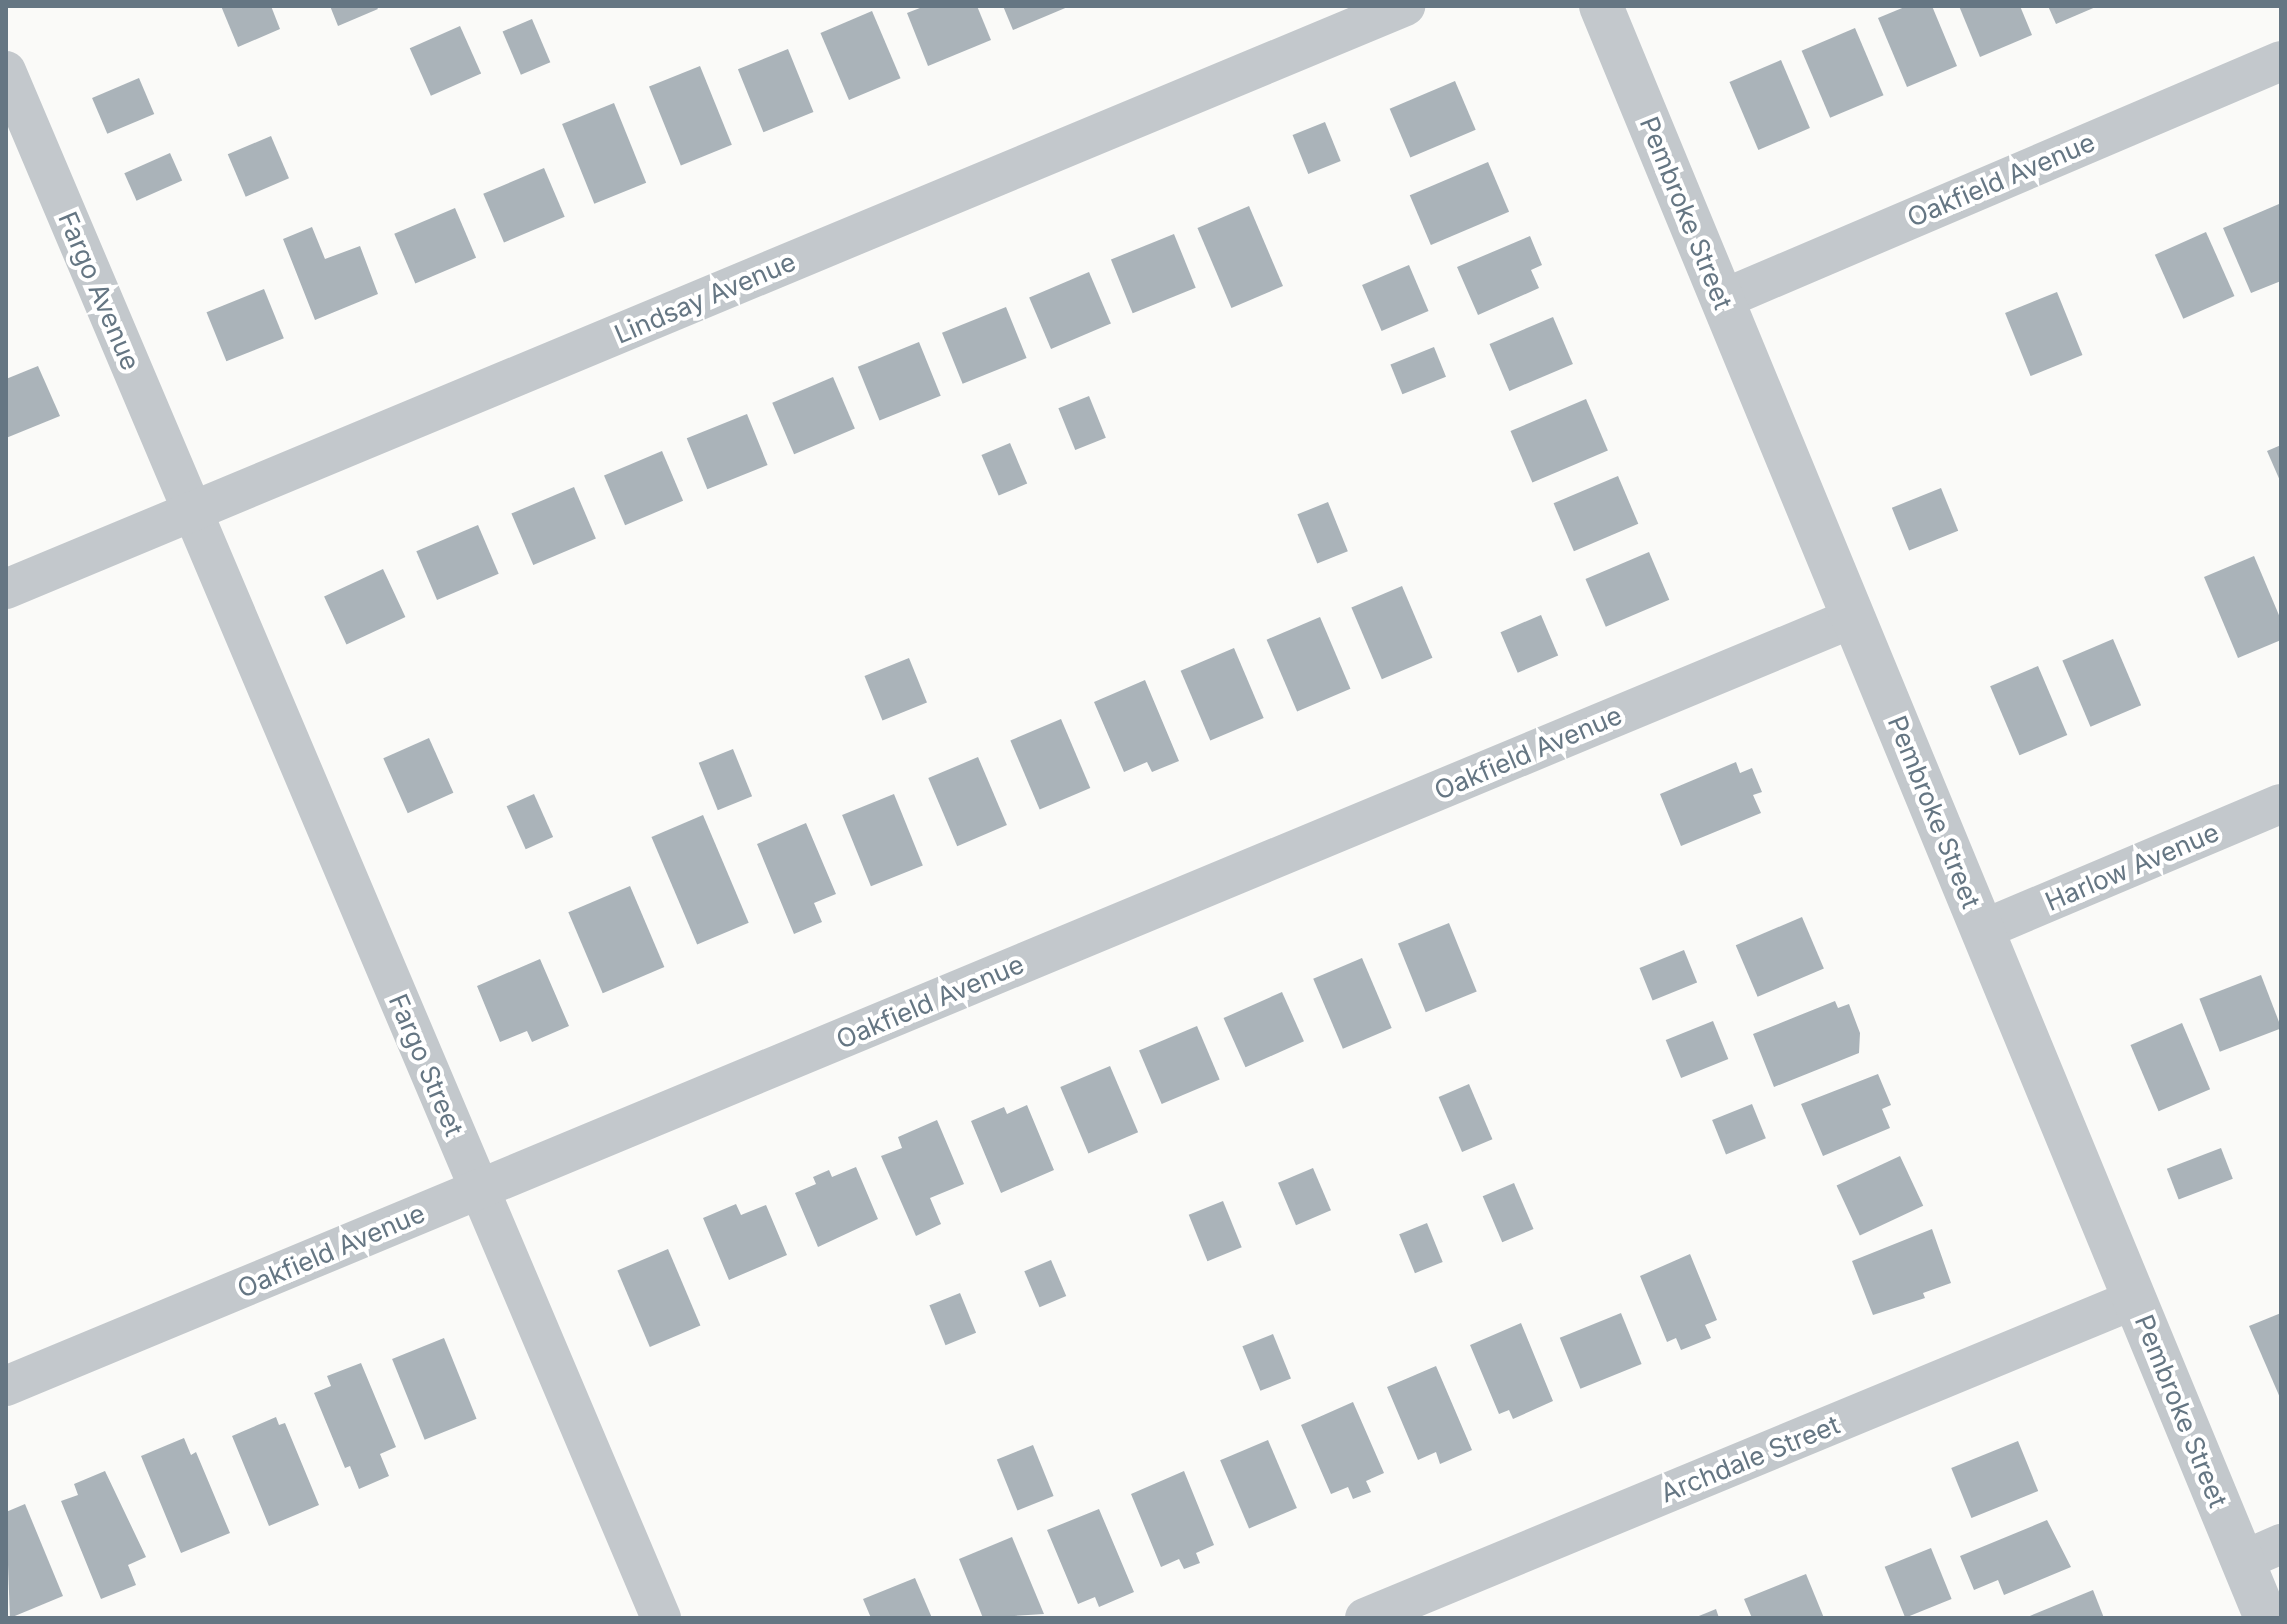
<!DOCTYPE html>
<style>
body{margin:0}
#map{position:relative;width:2287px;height:1624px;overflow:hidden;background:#fafaf8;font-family:Inter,sans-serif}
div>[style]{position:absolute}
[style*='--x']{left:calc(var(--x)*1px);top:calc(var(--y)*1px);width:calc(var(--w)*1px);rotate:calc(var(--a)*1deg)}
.building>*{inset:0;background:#aab3b9;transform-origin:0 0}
.minor>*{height:40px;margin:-20px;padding:0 20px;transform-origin:20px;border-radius:20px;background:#c3c8cc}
.tertiary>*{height:44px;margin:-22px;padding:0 22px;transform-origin:22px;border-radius:22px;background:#c3c8cc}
span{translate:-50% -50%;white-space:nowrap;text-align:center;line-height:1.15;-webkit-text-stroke:8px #fff;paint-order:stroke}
.street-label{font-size:26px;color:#657683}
.frame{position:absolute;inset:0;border:8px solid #657683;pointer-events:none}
</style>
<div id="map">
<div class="building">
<i style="clip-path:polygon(221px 6px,271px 6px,280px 29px,238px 47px)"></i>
<i style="clip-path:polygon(330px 6px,376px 6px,378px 9px,338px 26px)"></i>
<i style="clip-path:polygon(925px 6px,977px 6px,991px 40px,928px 66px,907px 13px)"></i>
<i style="clip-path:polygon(1003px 6px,1070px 6px,1013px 30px)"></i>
<i style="clip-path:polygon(1907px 6px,1932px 6px,1957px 66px,1907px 87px,1878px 18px)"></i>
<i style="clip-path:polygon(1959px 6px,2020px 6px,2032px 35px,1980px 57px)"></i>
<i style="clip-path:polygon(2048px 6px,2098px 6px,2056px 24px)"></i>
<i style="left:872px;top:11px;width:73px;height:56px;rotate:67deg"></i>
<i style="left:532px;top:19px;width:47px;height:32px;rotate:67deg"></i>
<i style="left:460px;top:26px;width:52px;height:55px;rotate:66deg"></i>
<i style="left:1855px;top:28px;width:73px;height:58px;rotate:67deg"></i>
<i style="left:788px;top:49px;width:68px;height:54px;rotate:68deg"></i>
<i style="left:1781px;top:60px;width:74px;height:56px;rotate:67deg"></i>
<i style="left:700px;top:66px;width:85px;height:55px;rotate:68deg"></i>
<i style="left:139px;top:78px;width:39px;height:51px;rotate:67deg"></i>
<i style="left:1455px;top:81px;width:53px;height:71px;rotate:67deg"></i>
<i style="left:614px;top:103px;width:86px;height:56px;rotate:68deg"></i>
<i style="left:1325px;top:122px;width:42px;height:35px;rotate:68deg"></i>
<i style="left:271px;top:136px;width:46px;height:47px;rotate:67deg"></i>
<i style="left:170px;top:153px;width:30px;height:50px;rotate:66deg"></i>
<i style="left:1488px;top:162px;width:54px;height:85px;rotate:67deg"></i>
<i style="left:544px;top:168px;width:53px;height:66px;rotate:67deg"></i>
<i style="clip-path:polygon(2279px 204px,2281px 281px,2251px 293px,2223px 228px)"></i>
<i style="left:1249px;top:206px;width:87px;height:56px;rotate:67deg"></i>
<i style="left:455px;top:208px;width:54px;height:66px;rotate:67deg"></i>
<i style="clip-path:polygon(312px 227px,325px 259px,360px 246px,378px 294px,315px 320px,283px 239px)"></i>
<i style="left:2206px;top:232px;width:70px;height:56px;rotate:66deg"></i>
<i style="left:1174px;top:234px;width:58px;height:68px;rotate:68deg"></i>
<i style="clip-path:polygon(1530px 236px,1542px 265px,1531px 270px,1539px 288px,1478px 315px,1457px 267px)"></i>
<i style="left:1409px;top:265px;width:50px;height:51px;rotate:67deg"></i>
<i style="left:1089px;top:272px;width:56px;height:65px;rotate:67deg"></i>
<i style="left:264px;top:289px;width:53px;height:62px;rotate:68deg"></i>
<i style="left:2057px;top:292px;width:68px;height:56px;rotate:68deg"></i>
<i style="left:1006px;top:307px;width:55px;height:69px;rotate:68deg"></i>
<i style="left:1553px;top:317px;width:51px;height:69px;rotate:67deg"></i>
<i style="left:919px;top:342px;width:58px;height:66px;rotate:68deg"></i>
<i style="left:1434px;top:347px;width:32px;height:47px;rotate:68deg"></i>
<i style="clip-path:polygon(38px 366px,60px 416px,6px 438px,6px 379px)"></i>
<i style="left:833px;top:377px;width:56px;height:66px;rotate:67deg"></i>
<i style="left:1089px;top:396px;width:45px;height:33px;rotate:68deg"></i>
<i style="left:1586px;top:399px;width:56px;height:82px;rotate:67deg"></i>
<i style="left:747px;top:414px;width:55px;height:65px;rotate:68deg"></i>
<i style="left:1010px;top:443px;width:44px;height:31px;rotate:67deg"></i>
<i style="clip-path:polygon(2281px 445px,2281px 483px,2267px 451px)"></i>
<i style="left:662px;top:451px;width:54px;height:63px;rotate:67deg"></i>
<i style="left:1618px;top:476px;width:52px;height:70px;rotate:67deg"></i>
<i style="left:574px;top:487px;width:56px;height:68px;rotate:67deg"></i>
<i style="left:1941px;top:488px;width:46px;height:53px;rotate:68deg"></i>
<i style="left:1328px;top:502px;width:53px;height:33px;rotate:68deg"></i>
<i style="left:478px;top:525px;width:53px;height:67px;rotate:67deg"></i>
<i style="left:1649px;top:552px;width:52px;height:69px;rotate:67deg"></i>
<i style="clip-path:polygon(2254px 556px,2281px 620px,2281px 640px,2238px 658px,2204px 577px)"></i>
<i style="left:383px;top:569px;width:53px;height:65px;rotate:65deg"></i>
<i style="left:1402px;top:586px;width:78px;height:55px;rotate:67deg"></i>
<i style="left:1541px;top:615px;width:44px;height:44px;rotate:67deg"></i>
<i style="left:1320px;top:617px;width:78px;height:58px;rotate:67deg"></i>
<i style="left:2113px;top:639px;width:72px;height:55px;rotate:67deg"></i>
<i style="left:1234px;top:648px;width:76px;height:58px;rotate:67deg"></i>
<i style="left:909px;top:658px;width:48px;height:48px;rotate:68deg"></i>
<i style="left:2038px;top:666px;width:75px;height:52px;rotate:67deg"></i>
<i style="clip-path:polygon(1145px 680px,1179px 761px,1152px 772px,1147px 762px,1124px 772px,1094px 702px)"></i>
<i style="left:1061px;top:719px;width:75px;height:55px;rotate:67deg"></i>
<i style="left:429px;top:738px;width:60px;height:50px;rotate:66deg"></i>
<i style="left:733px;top:749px;width:51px;height:37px;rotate:68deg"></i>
<i style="left:978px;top:757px;width:74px;height:54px;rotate:67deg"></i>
<i style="clip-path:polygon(1736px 762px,1740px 773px,1752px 768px,1762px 792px,1753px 795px,1761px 813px,1681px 846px,1660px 794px)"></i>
<i style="left:534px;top:794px;width:47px;height:30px;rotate:66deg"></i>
<i style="left:894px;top:794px;width:77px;height:56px;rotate:68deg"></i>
<i style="left:703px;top:815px;width:117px;height:56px;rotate:67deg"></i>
<i style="clip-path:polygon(806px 823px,836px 894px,814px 903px,822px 922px,794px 934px,757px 844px)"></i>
<i style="left:630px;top:886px;width:88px;height:67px;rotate:67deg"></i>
<i style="left:1802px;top:917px;width:56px;height:72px;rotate:67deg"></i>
<i style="left:1449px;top:923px;width:74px;height:55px;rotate:68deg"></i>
<i style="left:1684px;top:950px;width:35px;height:48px;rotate:68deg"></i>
<i style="left:1362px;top:958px;width:76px;height:53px;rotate:67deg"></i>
<i style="clip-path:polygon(540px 959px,569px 1026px,532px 1042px,527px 1031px,500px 1042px,477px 986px)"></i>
<i style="left:2261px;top:975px;width:57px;height:66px;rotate:69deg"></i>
<i style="left:1282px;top:992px;width:54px;height:64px;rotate:66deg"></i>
<i style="clip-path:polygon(1835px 1001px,1838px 1008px,1849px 1004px,1860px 1033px,1859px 1053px,1774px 1087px,1753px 1034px)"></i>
<i style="left:1713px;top:1021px;width:41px;height:51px;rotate:68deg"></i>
<i style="left:2182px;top:1023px;width:72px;height:56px;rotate:67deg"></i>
<i style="left:1197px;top:1026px;width:58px;height:63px;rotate:67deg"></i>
<i style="left:1110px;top:1066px;width:72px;height:54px;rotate:67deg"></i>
<i style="clip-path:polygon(1878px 1074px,1891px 1105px,1882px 1109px,1890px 1128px,1823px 1156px,1801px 1104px)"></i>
<i style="left:1469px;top:1084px;width:60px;height:33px;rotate:67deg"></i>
<i style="left:1752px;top:1104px;width:37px;height:43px;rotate:68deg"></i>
<i style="clip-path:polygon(1027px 1105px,1054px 1170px,1001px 1193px,971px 1121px,1004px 1107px,1007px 1114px)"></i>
<i style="clip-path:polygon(937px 1120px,964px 1184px,930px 1198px,941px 1224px,916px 1236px,881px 1156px,902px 1148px,898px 1137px)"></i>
<i style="left:2221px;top:1148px;width:33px;height:58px;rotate:69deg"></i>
<i style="left:1900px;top:1156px;width:55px;height:70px;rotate:65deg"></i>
<i style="clip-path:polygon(856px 1167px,878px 1219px,818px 1247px,795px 1193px,816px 1184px,813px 1177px,829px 1170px,832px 1177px)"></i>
<i style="left:1313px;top:1168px;width:46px;height:38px;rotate:67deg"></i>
<i style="left:1514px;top:1183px;width:50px;height:34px;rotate:67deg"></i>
<i style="left:1223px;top:1201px;width:50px;height:37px;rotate:68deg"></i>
<i style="clip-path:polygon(736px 1204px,741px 1215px,766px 1205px,787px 1255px,729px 1280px,703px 1218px)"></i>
<i style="left:1427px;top:1223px;width:42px;height:30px;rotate:68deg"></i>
<i style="clip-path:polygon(1932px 1229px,1951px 1283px,1923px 1293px,1925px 1298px,1873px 1315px,1852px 1261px)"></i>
<i style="left:668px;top:1249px;width:83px;height:55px;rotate:67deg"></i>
<i style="clip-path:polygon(1690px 1254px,1717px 1320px,1705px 1325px,1711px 1338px,1681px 1350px,1676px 1338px,1667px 1342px,1640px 1276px)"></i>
<i style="left:1051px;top:1260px;width:39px;height:29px;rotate:67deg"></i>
<i style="left:960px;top:1293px;width:43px;height:33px;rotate:68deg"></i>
<i style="left:1621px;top:1313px;width:55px;height:66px;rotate:68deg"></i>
<i style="clip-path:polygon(2281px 1313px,2281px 1400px,2249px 1326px)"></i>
<i style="clip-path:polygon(1521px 1323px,1553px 1401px,1513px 1419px,1509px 1410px,1499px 1414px,1470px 1345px)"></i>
<i style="left:1273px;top:1334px;width:48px;height:33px;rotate:68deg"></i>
<i style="left:444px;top:1338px;width:87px;height:56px;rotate:68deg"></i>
<i style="clip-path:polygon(361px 1363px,396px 1447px,380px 1454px,389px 1476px,359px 1489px,350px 1466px,345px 1468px,314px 1393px,331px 1386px,327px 1376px)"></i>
<i style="clip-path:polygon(1436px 1366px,1472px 1450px,1440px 1464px,1436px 1452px,1418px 1460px,1387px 1387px)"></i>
<i style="clip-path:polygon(1353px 1402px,1384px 1473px,1366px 1481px,1371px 1492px,1353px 1499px,1348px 1487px,1331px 1494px,1301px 1425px)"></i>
<i style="clip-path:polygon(276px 1417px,279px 1425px,285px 1423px,319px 1505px,269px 1526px,232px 1436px)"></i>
<i style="clip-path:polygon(184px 1438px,191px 1455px,196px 1452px,230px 1533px,181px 1553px,141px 1456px)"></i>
<i style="left:1268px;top:1440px;width:74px;height:52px;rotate:67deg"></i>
<i style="left:2018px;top:1441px;width:54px;height:72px;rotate:68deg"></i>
<i style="left:1033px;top:1445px;width:55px;height:39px;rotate:68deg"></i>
<i style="clip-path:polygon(105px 1471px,146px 1557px,128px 1565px,136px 1585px,101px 1599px,61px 1501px,78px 1495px,74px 1484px)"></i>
<i style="clip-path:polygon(1184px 1471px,1214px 1545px,1196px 1553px,1200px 1563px,1184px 1569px,1179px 1559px,1161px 1567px,1131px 1494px)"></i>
<i style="clip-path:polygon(25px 1504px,63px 1596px,10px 1618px,6px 1512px)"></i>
<i style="clip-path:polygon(1099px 1509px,1134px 1592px,1099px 1607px,1095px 1597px,1078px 1604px,1047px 1530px)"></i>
<i style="clip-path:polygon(2047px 1520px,2071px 1567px,2004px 1595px,1998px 1580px,1974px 1590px,1960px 1556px)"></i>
<i style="clip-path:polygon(1012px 1537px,1044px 1614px,983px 1618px,959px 1559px)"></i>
<i style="left:1931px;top:1548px;width:55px;height:50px;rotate:68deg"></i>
<i style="clip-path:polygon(1806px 1574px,1824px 1618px,1752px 1618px,1744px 1599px)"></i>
<i style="clip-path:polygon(915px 1578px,932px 1618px,871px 1618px,863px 1599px)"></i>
<i style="clip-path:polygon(2093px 1590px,2104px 1618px,2025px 1618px)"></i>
<i style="clip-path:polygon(1716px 1609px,1719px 1618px,1694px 1618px)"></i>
</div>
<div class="minor">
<i style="--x:6;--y:71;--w:1680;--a:67.05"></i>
<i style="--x:1721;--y:300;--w:609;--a:-23.11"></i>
<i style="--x:6;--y:589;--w:1516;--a:-22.62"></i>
<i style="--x:1982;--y:930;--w:324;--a:-22.9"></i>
<i style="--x:6;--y:1386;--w:2000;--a:-22.58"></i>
<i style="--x:2242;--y:1561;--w:43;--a:-23.6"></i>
<i style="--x:1365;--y:1618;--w:833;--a:-22.5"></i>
</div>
<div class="tertiary">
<i style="--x:1601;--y:6;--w:1744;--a:67.58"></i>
</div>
<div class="street-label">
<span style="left:2001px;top:180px;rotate:-23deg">Oakfield Avenue</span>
<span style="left:1686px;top:213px;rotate:68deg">Pembroke Street</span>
<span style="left:99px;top:291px;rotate:67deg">Fargo Avenue</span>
<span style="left:705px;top:298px;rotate:-23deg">Lindsay Avenue</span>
<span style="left:1528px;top:753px;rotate:-23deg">Oakfield Avenue</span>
<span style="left:1934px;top:812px;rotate:68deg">Pembroke Street</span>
<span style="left:2132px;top:867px;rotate:-23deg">Harlow Avenue</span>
<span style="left:930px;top:1002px;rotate:-23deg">Oakfield Avenue</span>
<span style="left:426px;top:1065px;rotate:67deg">Fargo Street</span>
<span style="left:331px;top:1251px;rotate:-23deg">Oakfield Avenue</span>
<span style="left:2181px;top:1411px;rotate:68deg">Pembroke Street</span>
<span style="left:1750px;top:1459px;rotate:-22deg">Archdale Street</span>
</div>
<div class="frame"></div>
</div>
